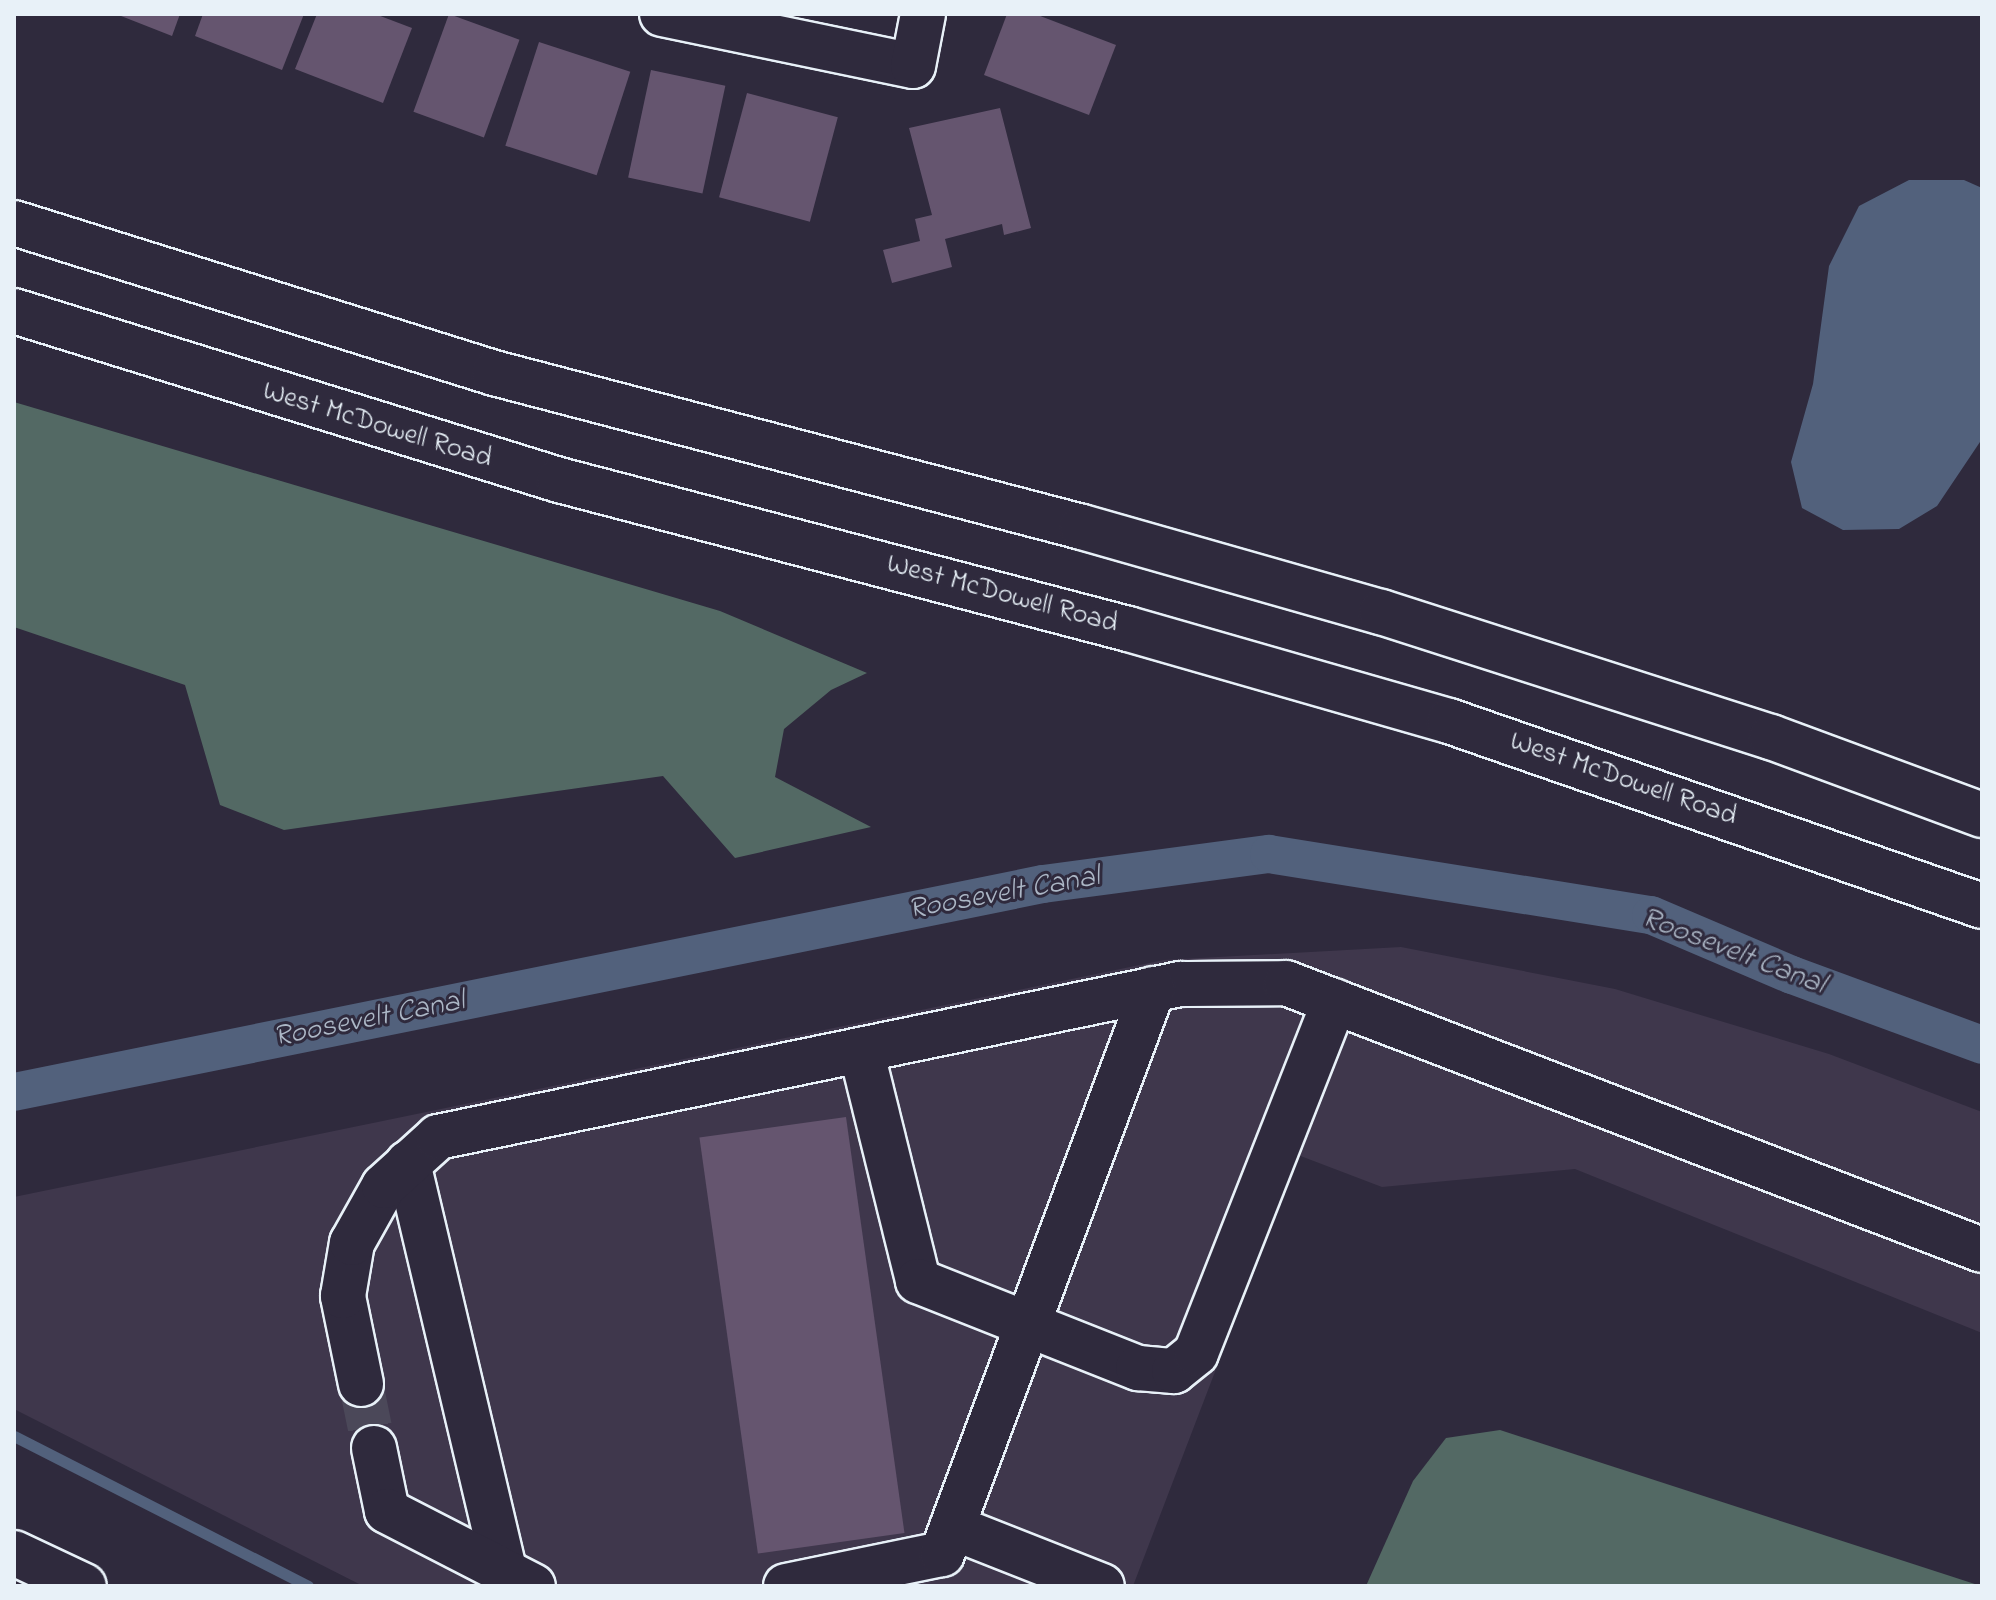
<!DOCTYPE html>
<style>
body{margin:0}
#map{position:relative;width:1996px;height:1600px;overflow:hidden;background:#2f2a3d;font-family:"Indie Flower",sans-serif}
div>[style]{position:absolute}
[style*='--x']{left:calc(var(--x)*1px);top:calc(var(--y)*1px);width:calc(var(--w)*1px);rotate:calc(var(--a)*1deg)}
.built>*{inset:0;background:#3f374c}
.green>*{inset:0;background:#536964}
.water>*{inset:0;background:#52617c}
.stream>*{height:11px;margin:-5.5px;padding:0 5.5px;transform-origin:5.5px;border-radius:5.5px;background:#52617c}
.canal>*{height:38px;margin:-19px;padding:0 19px;transform-origin:19px;border-radius:19px;background:#52617c}
.building>*{inset:0;background:#65556f;transform-origin:0 0}
.minor-tunnel>*{height:44px;margin-top:-22px;transform-origin:0;background:repeating-linear-gradient(90deg,#4b4859 0 44px,transparent 0 66px)}
.roads{filter:drop-shadow(2px 0 #e8f1f8) drop-shadow(-2px 0 #e8f1f8) drop-shadow(0 2px #e8f1f8) drop-shadow(0 -2px #e8f1f8)}
.minor>*{height:44px;margin:-22px;padding:0 22px;transform-origin:22px;border-radius:22px;background:#2f2a3d}
.major>*{height:44px;margin:-22px;padding:0 22px;transform-origin:22px;border-radius:22px;background:#2f2a3d}
span{translate:-50% -50%;white-space:nowrap;text-align:center;line-height:1.15;-webkit-text-stroke:6px #2f2a3d;paint-order:stroke}
.street-label{font-size:28px;color:#e8f1f8}
.water-label{font-size:30px;color:#acb7c6;font-style:italic}
.frame{position:absolute;inset:0;border:16px solid #e8f1f8;pointer-events:none}
</style>
<div id="map">
<div class="built">
<i style="clip-path:polygon(1401px 947px,1615px 989px,1829px 1054px,1982px 1112px,1982px 1333px,1575px 1169px,1382px 1187px,1298px 1155px,1133px 1586px,363px 1586px,14px 1409px,14px 1197px,1164px 960px)"></i>
</div>
<div class="green">
<i style="clip-path:polygon(14px 402px,720px 611px,867px 673px,831px 690px,784px 729px,775px 777px,871px 827px,735px 858px,663px 776px,284px 830px,220px 805px,185px 685px,14px 627px)"></i>
<i style="clip-path:polygon(1500px 1430px,1981px 1586px,1366px 1586px,1413px 1481px,1446px 1438px)"></i>
</div>
<div class="water">
<i style="clip-path:polygon(1909px 180px,1964px 180px,1982px 188px,1982px 439px,1937px 506px,1899px 529px,1843px 530px,1802px 508px,1791px 462px,1813px 384px,1829px 266px,1859px 206px)"></i>
</div>
<div class="stream">
<i style="--x:14;--y:1436;--w:330;--a:27"></i>
</div>
<div class="canal">
<i style="--x:14;--y:1092;--w:1050;--a:-11.43"></i>
<i style="--x:1043;--y:884;--w:228;--a:-7.6"></i>
<i style="--x:1269;--y:854;--w:387;--a:9.1"></i>
<i style="--x:1651;--y:915;--w:153;--a:23.1"></i>
<i style="--x:1792;--y:975;--w:202;--a:20.2"></i>
</div>
<div class="building">
<i style="clip-path:polygon(116px 14px,180px 14px,172px 36px)"></i>
<i style="clip-path:polygon(203px 14px,304px 14px,282px 70px,195px 36px)"></i>
<i style="clip-path:polygon(317px 14px,375px 14px,412px 28px,383px 103px,295px 69px)"></i>
<i style="left:449px;top:14px;width:75px;height:104px;rotate:20deg"></i>
<i style="clip-path:polygon(1007px 14px,1035px 14px,1116px 45px,1089px 115px,984px 75px)"></i>
<i style="left:539px;top:42px;width:96px;height:109px;rotate:18deg"></i>
<i style="left:651px;top:70px;width:76px;height:110px;rotate:12deg"></i>
<i style="left:747px;top:93px;width:94px;height:108px;rotate:15deg"></i>
<i style="clip-path:polygon(1000px 108px,1031px 228px,1004px 235px,1002px 224px,945px 239px,952px 267px,892px 283px,883px 250px,920px 241px,915px 219px,932px 215px,909px 128px)"></i>
<i style="left:846px;top:1117px;width:420px;height:148px;rotate:82deg"></i>
</div>
<div class="minor-tunnel">
<i style="--x:361;--y:1384;--w:65;--a:78.5"></i>
</div>
<div class="roads">
<div class="minor">
<i style="--x:662;--y:14;--w:256;--a:11.7"></i>
<i style="--x:913;--y:66;--w:53;--a:-79.1"></i>
<i style="--x:861;--y:1050;--w:238;--a:76.1"></i>
<i style="--x:918;--y:1281;--w:237;--a:21.6"></i>
<i style="--x:1138;--y:1368;--w:36;--a:5"></i>
<i style="--x:1174;--y:1371;--w:28;--a:-39"></i>
<i style="--x:1196;--y:1353;--w:378;--a:-68.5"></i>
<i style="--x:408;--y:1163;--w:420;--a:76.7"></i>
<i style="--x:361;--y:1384;--w:90;--a:-101.6"></i>
<i style="--x:343;--y:1296;--w:54;--a:-80.4"></i>
<i style="--x:352;--y:1243;--w:65;--a:-60.7"></i>
<i style="--x:384;--y:1186;--w:73;--a:-42.2"></i>
<i style="--x:438;--y:1137;--w:758;--a:-11.65"></i>
<i style="--x:1180;--y:984;--w:106;--a:-0.5"></i>
<i style="--x:1286;--y:983;--w:745;--a:20.99"></i>
<i style="--x:374;--y:1448;--w:64;--a:78.3"></i>
<i style="--x:387;--y:1511;--w:164;--a:27.2"></i>
<i style="--x:952;--y:1527;--w:161;--a:21.5"></i>
<i style="--x:786;--y:1586;--w:159;--a:-11.6"></i>
<i style="--x:942;--y:1554;--w:603;--a:-69.52"></i>
</div>
<div class="major">
<i style="--x:14;--y:223;--w:503;--a:17.35"></i>
<i style="--x:494;--y:373;--w:608;--a:14.68"></i>
<i style="--x:1082;--y:527;--w:311;--a:15.9"></i>
<i style="--x:1381;--y:612;--w:410;--a:17.8"></i>
<i style="--x:1771;--y:737;--w:225;--a:20.3"></i>
<i style="--x:14;--y:311;--w:571;--a:17.23"></i>
<i style="--x:559;--y:480;--w:588;--a:14.67"></i>
<i style="--x:1128;--y:629;--w:334;--a:16"></i>
<i style="--x:1449;--y:721;--w:564;--a:19.14"></i>
<i style="--x:14;--y:1553;--w:77;--a:25.2"></i>
</div>
</div>
<div class="street-label">
<span style="left:377px;top:426px;rotate:17deg">West McDowell Road</span>
<span style="left:1002px;top:595px;rotate:15deg">West McDowell Road</span>
<span style="left:1623px;top:780px;rotate:19deg">West McDowell Road</span>
</div>
<div class="water-label">
<span style="left:1004px;top:894px;rotate:-10deg">Roosevelt Canal</span>
<span style="left:1733px;top:952px;rotate:21deg">Roosevelt Canal</span>
<span style="left:369px;top:1020px;rotate:-11deg">Roosevelt Canal</span>
</div>
<div class="frame"></div>
</div>
